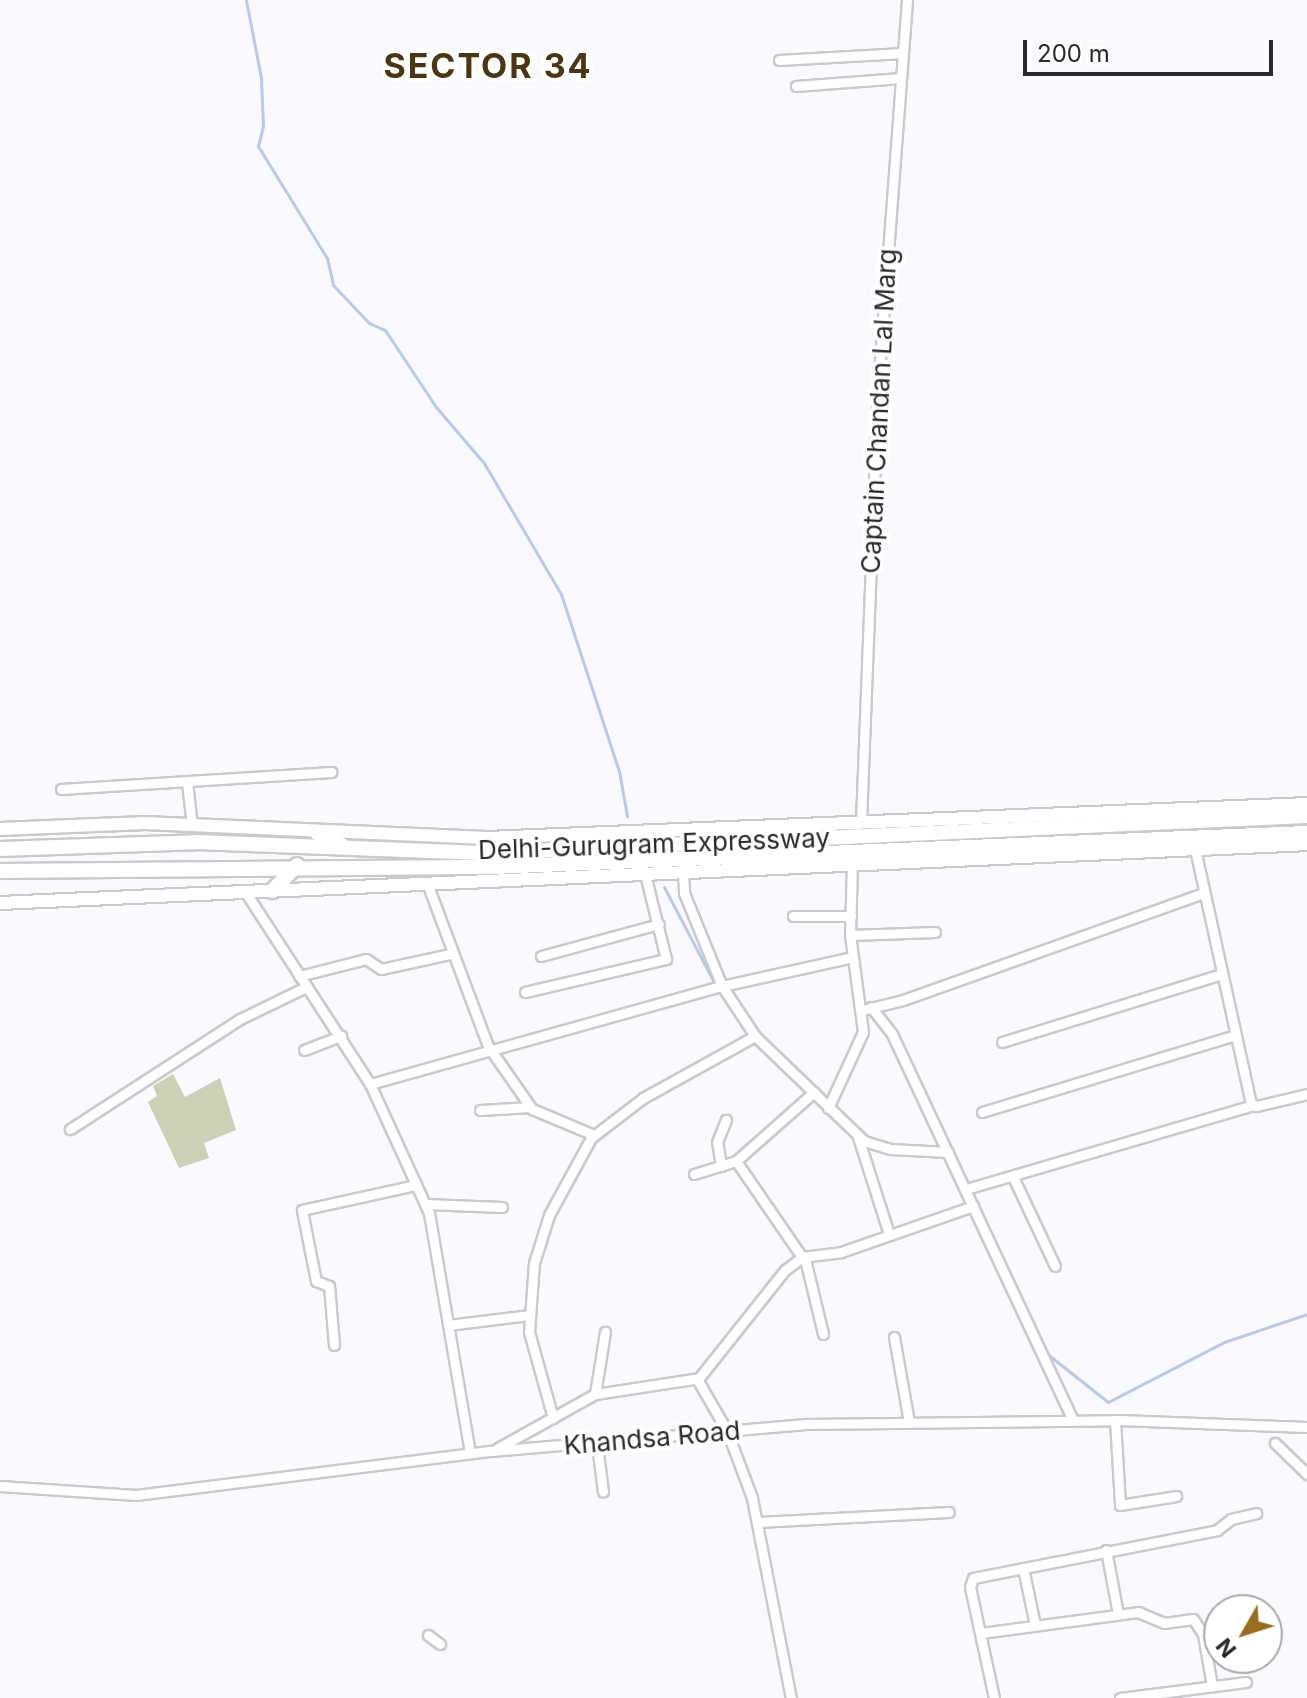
<!DOCTYPE html>
<style>
body{margin:0}
#map{position:relative;width:1307px;height:1698px;overflow:hidden;background:#fafafe;font-family:Inter,sans-serif}
div>[style]{position:absolute}
[style*='--x']{left:calc(var(--x)*1px);top:calc(var(--y)*1px);width:calc(var(--w)*1px);rotate:calc(var(--a)*1deg)}
.green>*{inset:0;background:#cbd1b5}
.stream>*{height:3px;margin:-1.5px;padding:0 1.5px;transform-origin:1.5px;border-radius:1.5px;background:#b7c9ec}
.roads{filter:drop-shadow(2px 0 #c9c9ce) drop-shadow(-2px 0 #c9c9ce) drop-shadow(0 2px #c9c9ce) drop-shadow(0 -2px #c9c9ce)}
.minor>*{height:9px;margin:-4.5px;padding:0 4.5px;transform-origin:4.5px;border-radius:4.5px;background:#fff}
.major>*{height:12px;margin:-6px;padding:0 6px;transform-origin:6px;border-radius:6px;background:#fff}
.highway>*{height:14px;margin:-7px;padding:0 7px;transform-origin:7px;border-radius:7px;background:#fff}
span{translate:-50% -50%;white-space:nowrap;text-align:center;line-height:1.15;-webkit-text-stroke:8px #fff;paint-order:stroke}
.street-label{font-size:26px;color:#29292b}
.district-label{font-size:34px;color:#4c3611;font-weight:700;letter-spacing:2px}
.north{position:absolute;left:1203px;top:1594px;width:80px;height:80px;box-sizing:border-box;background:#fff;border:2px solid #a9a9aa;border-radius:50%;rotate:231deg;font-size:22px;font-weight:700;line-height:32px;text-align:center;color:#29292b}
.north::after{content:'';display:block;margin:auto;width:28px;height:36px;background:#986d1b;clip-path:polygon(50% 0,100% 100%,50% 72%,0 100%)}
.scale{position:absolute;left:1023px;top:40px;width:250px;height:36px;box-sizing:border-box;border:4px solid #29292b;border-top:0;padding-left:10px;font-size:24px;line-height:28px;white-space:nowrap;color:#29292b;-webkit-text-stroke:6px #fff;paint-order:stroke}
</style>
<div id="map">
<div class="green">
<i style="clip-path:polygon(173px 1074px,185px 1097px,220px 1078px,236px 1130px,204px 1143px,209px 1158px,179px 1168px,148px 1102px,157px 1096px,153px 1086px)"></i>
</div>
<div class="stream">
<i style="--x:246;--y:0;--w:79;--a:79.1"></i>
<i style="--x:261;--y:78;--w:48;--a:87.6"></i>
<i style="--x:263;--y:126;--w:21;--a:104"></i>
<i style="--x:258;--y:146;--w:132;--a:58.4"></i>
<i style="--x:327;--y:258;--w:28;--a:77"></i>
<i style="--x:333;--y:285;--w:52;--a:46.5"></i>
<i style="--x:369;--y:323;--w:17;--a:24"></i>
<i style="--x:385;--y:330;--w:92;--a:56.5"></i>
<i style="--x:436;--y:407;--w:74;--a:49.4"></i>
<i style="--x:484;--y:463;--w:152;--a:59.6"></i>
<i style="--x:561;--y:594;--w:186;--a:71.9"></i>
<i style="--x:619;--y:771;--w:46;--a:79.9"></i>
<i style="--x:664;--y:887;--w:112;--a:62.3"></i>
<i style="--x:775;--y:1050;--w:57;--a:43.6"></i>
<i style="--x:1046;--y:1353;--w:79;--a:38.3"></i>
<i style="--x:1108;--y:1402;--w:131;--a:-27.3"></i>
<i style="--x:1224;--y:1342;--w:88;--a:-18.6"></i>
</div>
<div class="roads">
<div class="minor">
<i style="--x:779;--y:60;--w:124;--a:-3.2"></i>
<i style="--x:796;--y:86;--w:105;--a:-4.4"></i>
<i style="--x:187;--y:782;--w:44;--a:83.5"></i>
<i style="--x:61;--y:789;--w:271;--a:-3.6"></i>
<i style="--x:861;--y:822;--w:436;--a:-87.8"></i>
<i style="--x:878;--y:386;--w:387;--a:-85.7"></i>
<i style="--x:1195;--y:849;--w:260;--a:77.6"></i>
<i style="--x:1251;--y:1103;--w:6;--a:31"></i>
<i style="--x:1256;--y:1106;--w:52;--a:-13.2"></i>
<i style="--x:683;--y:872;--w:21;--a:87"></i>
<i style="--x:684;--y:893;--w:100;--a:67.8"></i>
<i style="--x:722;--y:986;--w:60;--a:56.6"></i>
<i style="--x:755;--y:1036;--w:151;--a:43.9"></i>
<i style="--x:864;--y:1141;--w:27;--a:17"></i>
<i style="--x:890;--y:1149;--w:58;--a:3"></i>
<i style="--x:427;--y:883;--w:174;--a:69.5"></i>
<i style="--x:488;--y:1046;--w:77;--a:55.1"></i>
<i style="--x:532;--y:1109;--w:67;--a:22.8"></i>
<i style="--x:246;--y:893;--w:228;--a:57"></i>
<i style="--x:370;--y:1084;--w:142;--a:65.4"></i>
<i style="--x:429;--y:1213;--w:243;--a:80.3"></i>
<i style="--x:793;--y:916;--w:58;--a:0"></i>
<i style="--x:850;--y:935;--w:85;--a:-2"></i>
<i style="--x:541;--y:956;--w:122;--a:-15.2"></i>
<i style="--x:299;--y:976;--w:69;--a:-14.2"></i>
<i style="--x:366;--y:959;--w:18;--a:34"></i>
<i style="--x:381;--y:969;--w:71;--a:-12.3"></i>
<i style="--x:525;--y:992;--w:145;--a:-13.2"></i>
<i style="--x:666;--y:959;--w:88;--a:-103.9"></i>
<i style="--x:871;--y:1007;--w:34;--a:52"></i>
<i style="--x:892;--y:1034;--w:426;--a:64.9"></i>
<i style="--x:862;--y:1010;--w:42;--a:-13.7"></i>
<i style="--x:903;--y:1000;--w:319;--a:-19.6"></i>
<i style="--x:1002;--y:1042;--w:227;--a:-17.2"></i>
<i style="--x:304;--y:1050;--w:40;--a:-21"></i>
<i style="--x:370;--y:1084;--w:365;--a:-15.6"></i>
<i style="--x:722;--y:986;--w:134;--a:-12.5"></i>
<i style="--x:828;--y:1108;--w:84;--a:-65.3"></i>
<i style="--x:863;--y:1032;--w:98;--a:-97.6"></i>
<i style="--x:850;--y:935;--w:71;--a:-88.4"></i>
<i style="--x:480;--y:1110;--w:50;--a:-3.4"></i>
<i style="--x:982;--y:1112;--w:264;--a:-16.9"></i>
<i style="--x:70;--y:1129;--w:202;--a:-32.9"></i>
<i style="--x:240;--y:1019;--w:73;--a:-25.9"></i>
<i style="--x:858;--y:1137;--w:99;--a:72.3"></i>
<i style="--x:736;--y:1161;--w:124;--a:55.5"></i>
<i style="--x:806;--y:1263;--w:73;--a:76.5"></i>
<i style="--x:721;--y:1166;--w:24;--a:-99"></i>
<i style="--x:717;--y:1142;--w:24;--a:-68"></i>
<i style="--x:694;--y:1174;--w:44;--a:-17.2"></i>
<i style="--x:736;--y:1161;--w:104;--a:-41.5"></i>
<i style="--x:1014;--y:1179;--w:96;--a:64.8"></i>
<i style="--x:966;--y:1189;--w:299;--a:-16.3"></i>
<i style="--x:425;--y:1204;--w:77;--a:2.2"></i>
<i style="--x:448;--y:1325;--w:83;--a:-7"></i>
<i style="--x:894;--y:1337;--w:86;--a:80"></i>
<i style="--x:334;--y:1345;--w:59;--a:-94.8"></i>
<i style="--x:329;--y:1286;--w:14;--a:-159"></i>
<i style="--x:316;--y:1281;--w:72;--a:-101.2"></i>
<i style="--x:302;--y:1210;--w:117;--a:-12.4"></i>
<i style="--x:697;--y:1379;--w:60;--a:60"></i>
<i style="--x:727;--y:1431;--w:72;--a:69.5"></i>
<i style="--x:752;--y:1498;--w:204;--a:79"></i>
<i style="--x:595;--y:1394;--w:63;--a:-80.8"></i>
<i style="--x:553;--y:1418;--w:89;--a:-105.6"></i>
<i style="--x:529;--y:1332;--w:69;--a:-85.9"></i>
<i style="--x:534;--y:1263;--w:50;--a:-72.6"></i>
<i style="--x:549;--y:1215;--w:88;--a:-61.4"></i>
<i style="--x:591;--y:1138;--w:66;--a:-37.6"></i>
<i style="--x:643;--y:1098;--w:128;--a:-29"></i>
<i style="--x:1115;--y:1420;--w:85;--a:86.6"></i>
<i style="--x:1120;--y:1505;--w:57;--a:-9.1"></i>
<i style="--x:1275;--y:1443;--w:45;--a:44.1"></i>
<i style="--x:597;--y:1445;--w:47;--a:82.7"></i>
<i style="--x:498;--y:1448;--w:111;--a:-29.1"></i>
<i style="--x:595;--y:1394;--w:105;--a:-8.7"></i>
<i style="--x:699;--y:1378;--w:138;--a:-51.5"></i>
<i style="--x:785;--y:1270;--w:21;--a:-37"></i>
<i style="--x:802;--y:1257;--w:39;--a:-7"></i>
<i style="--x:841;--y:1252;--w:140;--a:-19.2"></i>
<i style="--x:0;--y:1486;--w:136;--a:3.8"></i>
<i style="--x:136;--y:1495;--w:358;--a:-7.1"></i>
<i style="--x:491;--y:1451;--w:319;--a:-4.9"></i>
<i style="--x:809;--y:1424;--w:309;--a:-0.7"></i>
<i style="--x:1118;--y:1420;--w:189;--a:2.1"></i>
<i style="--x:758;--y:1522;--w:191;--a:-3"></i>
<i style="--x:1106;--y:1550;--w:65;--a:79.4"></i>
<i style="--x:1023;--y:1568;--w:58;--a:78.1"></i>
<i style="--x:981;--y:1633;--w:158;--a:-7.6"></i>
<i style="--x:1138;--y:1612;--w:28;--a:23"></i>
<i style="--x:1164;--y:1623;--w:29;--a:-8"></i>
<i style="--x:1193;--y:1619;--w:18;--a:56"></i>
<i style="--x:1203;--y:1634;--w:53;--a:80.2"></i>
<i style="--x:428;--y:1635;--w:15;--a:37"></i>
<i style="--x:994;--y:1698;--w:114;--a:-102.2"></i>
<i style="--x:970;--y:1587;--w:9;--a:-72"></i>
<i style="--x:973;--y:1578;--w:249;--a:-11.1"></i>
<i style="--x:1217;--y:1530;--w:18;--a:-38"></i>
<i style="--x:1231;--y:1519;--w:26;--a:-13"></i>
<i style="--x:1120;--y:1698;--w:127;--a:-7.2"></i>
</div>
<div class="major">
<i style="--x:0;--y:829;--w:145;--a:-2.4"></i>
<i style="--x:145;--y:823;--w:342;--a:2.5"></i>
<i style="--x:487;--y:838;--w:821;--a:-2.37"></i>
<i style="--x:0;--y:903;--w:1308;--a:-2.58"></i>
</div>
<div class="highway">
<i style="--x:317;--y:833;--w:28;--a:26"></i>
<i style="--x:0;--y:849;--w:196;--a:-2"></i>
<i style="--x:196;--y:842;--w:293;--a:2.2"></i>
<i style="--x:489;--y:853;--w:819;--a:-2.59"></i>
<i style="--x:0;--y:871;--w:492;--a:-0.5"></i>
<i style="--x:492;--y:867;--w:816;--a:-2.39"></i>
<i style="--x:272;--y:891;--w:36;--a:-46"></i>
</div>
</div>
<div class="street-label">
<span style="left:879px;top:411px;rotate:-87deg">Captain Chandan Lal Marg</span>
<span style="left:654px;top:844px;rotate:-2deg">Delhi-Gurugram Expressway</span>
<span style="left:652px;top:1438px;rotate:-5deg">Khandsa Road</span>
</div>
<div class="district-label">
<span style="left:488px;top:66px">SECTOR 34</span>
</div>
<div class="north">N</div>
<div class="scale">200 m</div>
</div>
